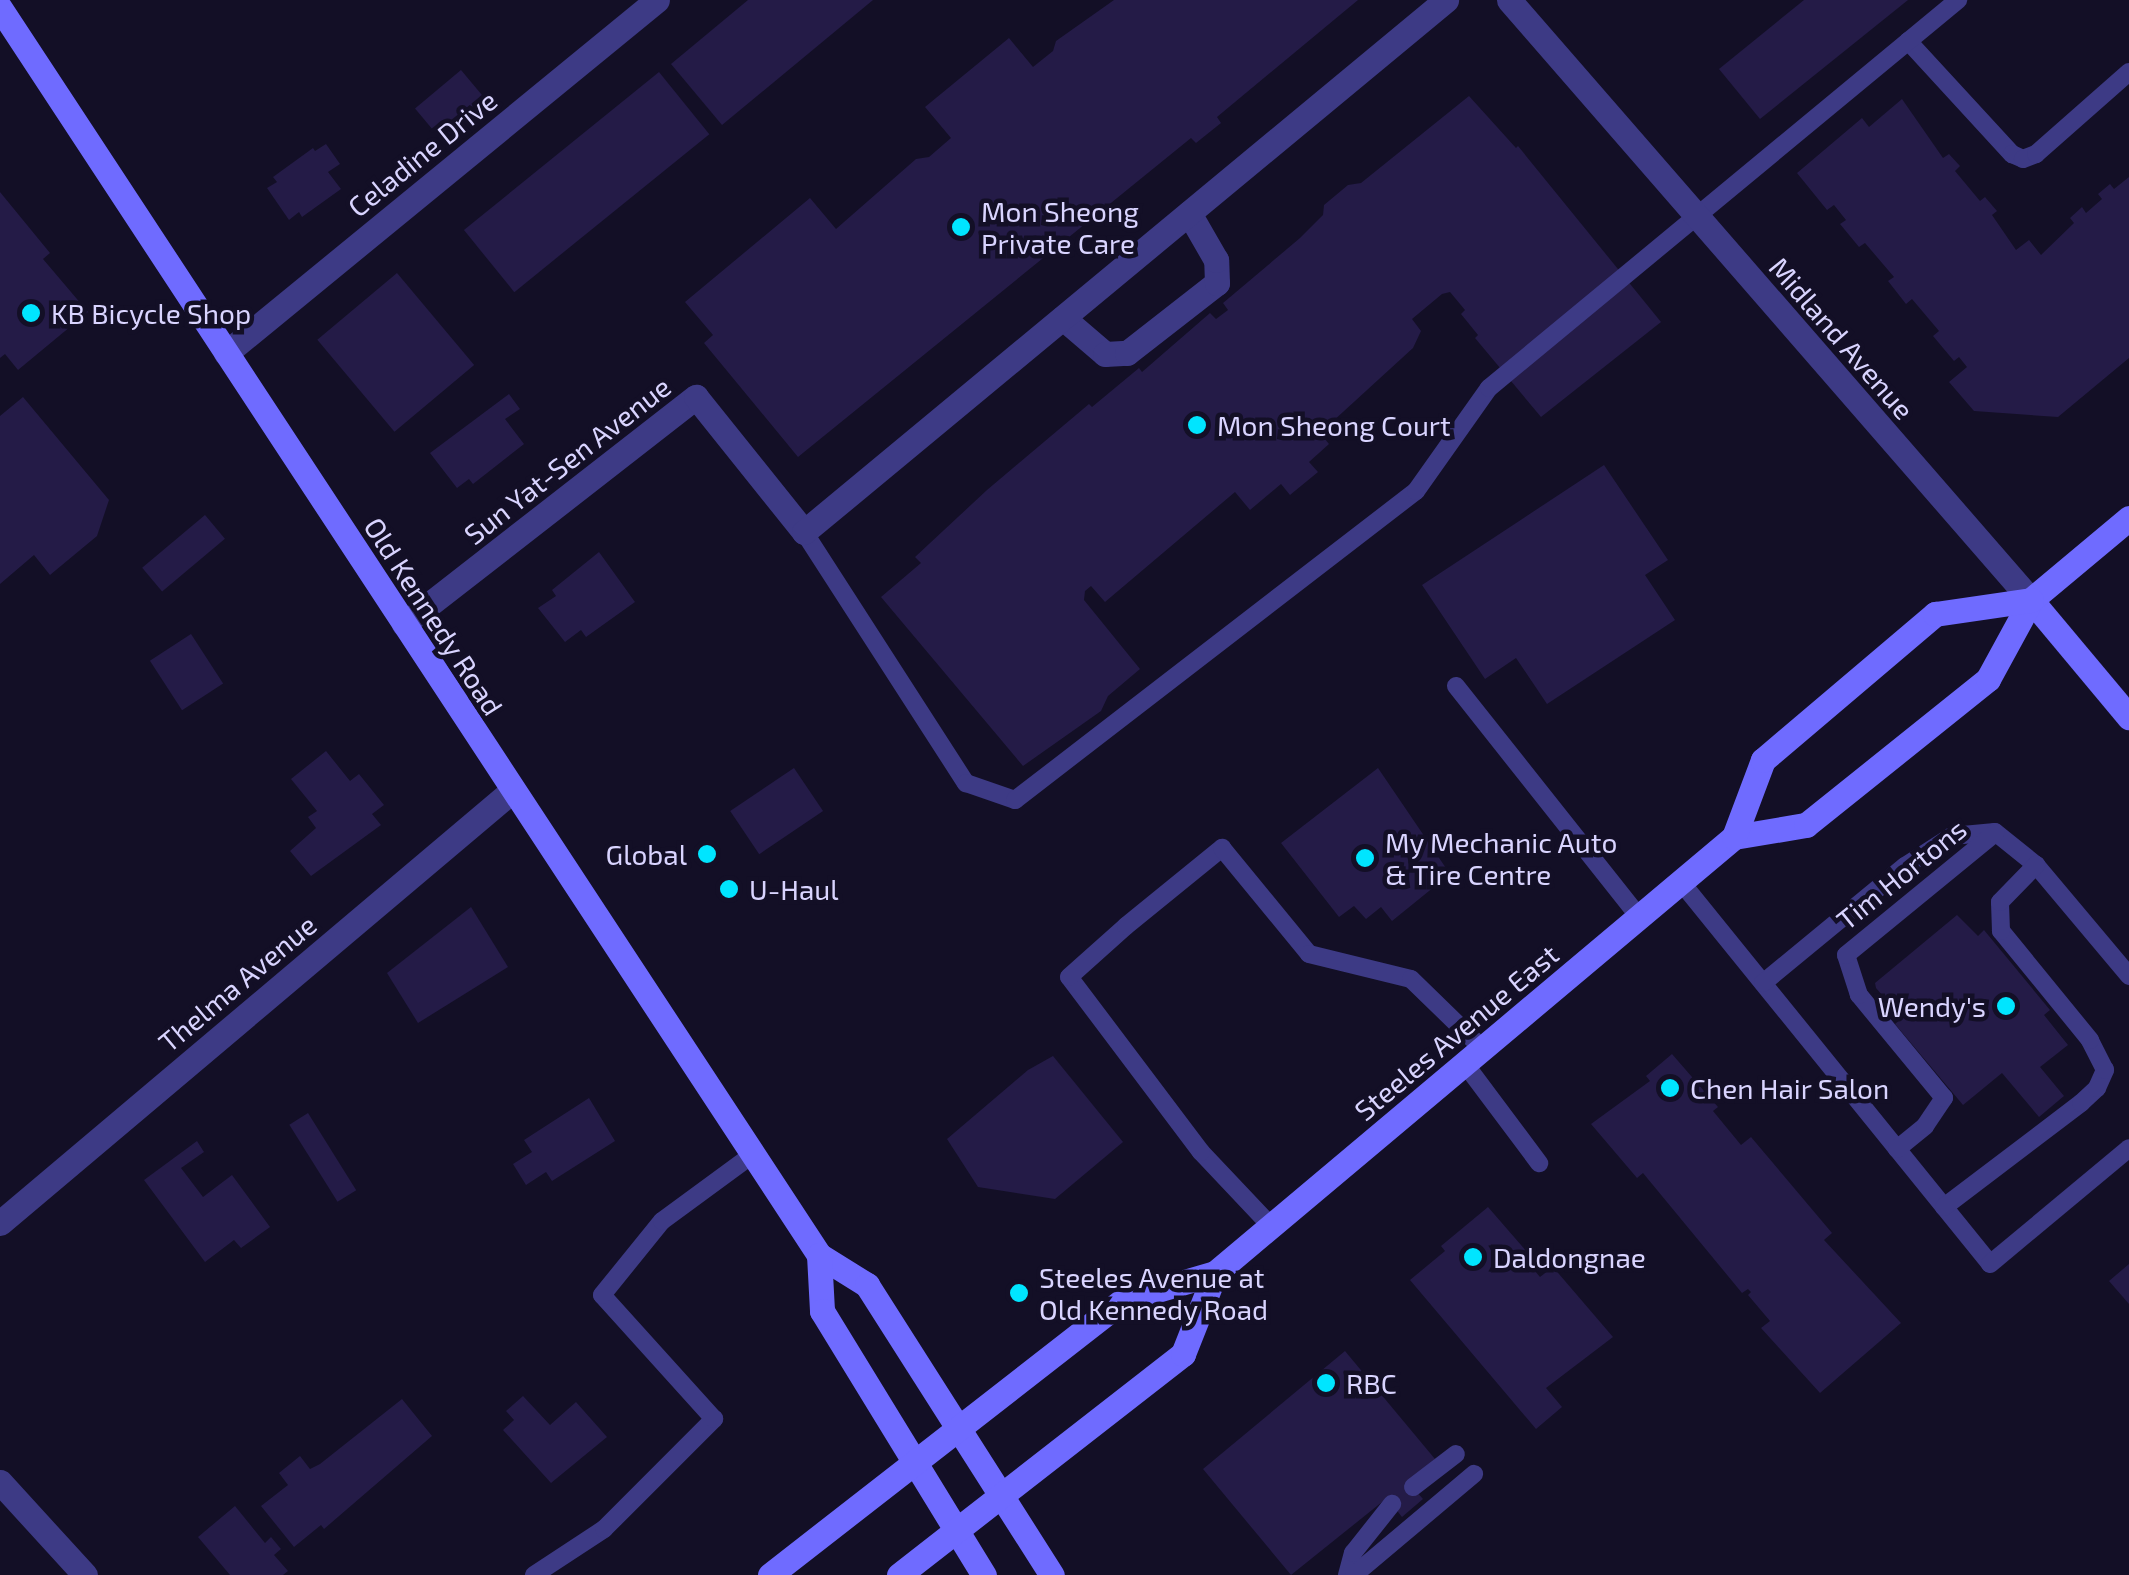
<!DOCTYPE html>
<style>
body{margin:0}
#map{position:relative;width:2129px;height:1575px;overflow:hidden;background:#130f26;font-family:"Exo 2",sans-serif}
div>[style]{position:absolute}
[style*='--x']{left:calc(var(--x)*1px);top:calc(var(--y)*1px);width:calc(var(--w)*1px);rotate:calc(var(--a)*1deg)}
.building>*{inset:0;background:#241b47;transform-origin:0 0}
.lane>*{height:18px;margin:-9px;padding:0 9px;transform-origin:9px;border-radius:9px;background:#3d3a85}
.street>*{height:25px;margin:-12.5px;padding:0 12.5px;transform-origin:12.5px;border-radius:12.5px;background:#3d3a85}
.secondary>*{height:25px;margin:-12.5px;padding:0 12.5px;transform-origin:12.5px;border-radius:12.5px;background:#6f6bff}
.dots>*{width:28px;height:28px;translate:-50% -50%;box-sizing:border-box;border:5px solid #130f26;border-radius:50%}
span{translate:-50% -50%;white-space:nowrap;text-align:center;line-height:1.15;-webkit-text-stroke:9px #130f26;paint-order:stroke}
.street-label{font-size:28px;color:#d9d4ff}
.poi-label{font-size:28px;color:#d9d4ff}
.left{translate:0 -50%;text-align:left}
.right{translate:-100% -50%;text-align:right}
</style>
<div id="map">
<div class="building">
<i style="clip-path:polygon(748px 0,873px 0,722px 125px,671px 64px)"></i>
<i style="clip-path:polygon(1114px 0,1358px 0,1217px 117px,1221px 123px,1196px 143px,1191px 138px,798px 457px,704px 343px,713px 335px,685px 302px,810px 198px,836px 229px,916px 159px,929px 157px,951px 138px,925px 107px,1009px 38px,1033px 67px,1053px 51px,1056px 41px)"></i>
<i style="clip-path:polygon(1804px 0,1908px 0,1760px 119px,1719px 69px)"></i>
<i style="left:461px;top:70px;width:42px;height:60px;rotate:50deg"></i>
<i style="left:659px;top:72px;width:80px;height:251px;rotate:51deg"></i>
<i style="clip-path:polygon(1469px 96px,1516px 148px,1518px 146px,1661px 322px,1541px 417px,1475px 338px,1478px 335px,1461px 314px,1465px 310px,1450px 292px,1442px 294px,1412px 319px,1421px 331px,1413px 348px,1320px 433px,1329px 444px,1309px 462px,1318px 472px,1290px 495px,1281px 484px,1250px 510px,1235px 492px,1105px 602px,1091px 586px,1085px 591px,1084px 600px,1140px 669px,1108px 696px,1101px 711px,1023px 766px,881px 597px,921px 563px,915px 557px,987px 490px,1089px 404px,1092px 407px,1139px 368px,1142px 372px,1210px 313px,1216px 319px,1228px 310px,1223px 303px,1300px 238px,1323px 215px,1324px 205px,1348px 185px,1361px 183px)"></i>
<i style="clip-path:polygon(1902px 99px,1943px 158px,1949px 154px,1960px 166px,1955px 171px,1980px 201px,1985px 197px,1997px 211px,1992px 215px,2016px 250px,2029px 240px,2041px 255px,2074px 223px,2070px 218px,2082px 207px,2086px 213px,2102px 199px,2098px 194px,2110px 184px,2114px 189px,2129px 177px,2129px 358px,2058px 417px,1974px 411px,1949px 382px,1967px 367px,1959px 357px,1954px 361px,1933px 336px,1939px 331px,1912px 299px,1906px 304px,1888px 281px,1894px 277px,1865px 243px,1859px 247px,1840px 224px,1846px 220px,1834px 205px,1827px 210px,1797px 173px,1862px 118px,1869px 127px)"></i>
<i style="clip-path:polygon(326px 144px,340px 164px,328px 172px,341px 189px,302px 217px,299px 212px,289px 220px,267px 188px,277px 182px,273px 177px,313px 148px,315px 151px)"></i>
<i style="clip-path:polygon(0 192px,50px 253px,43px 259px,88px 312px,18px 370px,5px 354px,0 358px)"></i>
<i style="left:397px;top:273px;width:120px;height:104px;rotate:50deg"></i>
<i style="clip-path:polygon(509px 394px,520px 409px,505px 419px,524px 444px,473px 484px,469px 479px,457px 488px,430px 453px)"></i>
<i style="clip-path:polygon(23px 397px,109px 500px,97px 536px,50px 575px,34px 555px,0 584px,0 416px)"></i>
<i style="clip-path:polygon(1604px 465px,1668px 560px,1645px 575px,1675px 620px,1547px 704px,1516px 658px,1485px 679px,1422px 585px)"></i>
<i style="left:205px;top:515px;width:31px;height:82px;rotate:50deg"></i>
<i style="clip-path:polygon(599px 552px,635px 602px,586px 637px,581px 630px,565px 642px,538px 608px,556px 596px,552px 590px)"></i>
<i style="left:191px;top:634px;width:59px;height:49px;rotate:57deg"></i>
<i style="clip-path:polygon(326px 751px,350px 781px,359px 774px,384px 805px,372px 814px,381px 825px,311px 876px,290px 851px,316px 828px,308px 817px,317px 811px,291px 779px)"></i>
<i style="left:794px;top:768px;width:52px;height:77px;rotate:56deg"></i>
<i style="clip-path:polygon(1378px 768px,1450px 874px,1392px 921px,1381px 907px,1366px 919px,1354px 906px,1339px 917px,1281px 843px)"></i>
<i style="clip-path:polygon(471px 907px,508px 967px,418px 1023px,387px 973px)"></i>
<i style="clip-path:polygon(1957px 915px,1978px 936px,1984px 930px,2050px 1010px,2044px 1015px,2068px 1045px,2040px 1067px,2064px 1096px,2039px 1117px,2002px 1073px,1963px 1105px,1895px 1024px,1902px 1018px,1876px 988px,1875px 983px)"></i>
<i style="clip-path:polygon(1672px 1054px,1718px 1107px,1713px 1111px,1741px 1145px,1751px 1137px,1832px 1233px,1824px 1240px,1901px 1323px,1820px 1393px,1761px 1328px,1770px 1321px,1748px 1295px,1751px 1292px,1748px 1289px,1742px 1293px,1643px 1173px,1637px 1178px,1591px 1124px,1650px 1081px,1646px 1076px)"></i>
<i style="clip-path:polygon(1053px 1056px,1123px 1142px,1055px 1199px,978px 1187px,947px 1139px,1028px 1070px)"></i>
<i style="clip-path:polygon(589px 1098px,615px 1141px,552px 1181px,546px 1172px,526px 1185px,513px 1164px,532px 1152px,524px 1140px)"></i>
<i style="left:308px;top:1113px;width:91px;height:22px;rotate:58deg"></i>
<i style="clip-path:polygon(197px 1141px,204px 1152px,181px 1168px,203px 1197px,232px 1175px,270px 1227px,241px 1248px,234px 1240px,205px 1262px,144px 1180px)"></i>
<i style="clip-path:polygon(1488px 1207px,1528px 1253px,1523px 1257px,1540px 1277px,1553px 1267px,1613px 1337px,1546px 1388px,1562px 1407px,1536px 1429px,1410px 1280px,1445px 1251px,1441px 1246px)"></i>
<i style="clip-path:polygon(2129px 1264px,2129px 1304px,2109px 1281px)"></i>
<i style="clip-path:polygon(1345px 1351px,1435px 1459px,1408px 1482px,1423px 1499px,1402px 1517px,1387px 1498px,1291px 1575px,1203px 1469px)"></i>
<i style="clip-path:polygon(523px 1396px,550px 1425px,576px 1402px,607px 1437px,551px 1483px,503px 1430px,514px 1420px,506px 1411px)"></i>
<i style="clip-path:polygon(402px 1399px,432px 1436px,324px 1529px,321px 1525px,294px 1547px,261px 1506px,288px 1485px,279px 1473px,300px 1456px,310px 1469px,320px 1464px)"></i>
<i style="clip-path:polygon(235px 1506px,265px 1543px,271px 1537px,281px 1549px,274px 1555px,288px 1571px,283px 1575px,230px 1575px,198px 1537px)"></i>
</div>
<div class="lane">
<i style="--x:1908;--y:41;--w:154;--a:47.4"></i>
<i style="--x:2012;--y:154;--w:12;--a:24"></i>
<i style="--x:2023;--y:159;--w:14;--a:-21"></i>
<i style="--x:2036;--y:154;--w:124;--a:-41.4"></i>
<i style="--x:804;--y:532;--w:299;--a:57.2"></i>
<i style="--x:966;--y:783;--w:52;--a:19.1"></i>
<i style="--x:1015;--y:800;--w:506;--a:-37.62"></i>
<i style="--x:1416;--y:491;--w:126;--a:-54.7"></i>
<i style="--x:1489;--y:388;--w:609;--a:-39.6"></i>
<i style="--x:1456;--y:686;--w:295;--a:51.6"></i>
<i style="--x:1681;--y:882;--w:491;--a:51"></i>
<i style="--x:1990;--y:1264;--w:181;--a:-39.8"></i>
<i style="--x:1763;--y:983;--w:184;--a:-39.5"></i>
<i style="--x:1905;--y:866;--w:56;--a:-32.6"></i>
<i style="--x:1952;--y:836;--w:43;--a:-5.3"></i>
<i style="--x:1995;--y:832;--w:53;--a:38.8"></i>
<i style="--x:2036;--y:865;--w:145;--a:50"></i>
<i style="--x:1465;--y:1064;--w:124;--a:53.2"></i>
<i style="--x:1897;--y:1149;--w:36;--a:-39"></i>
<i style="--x:1925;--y:1126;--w:34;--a:-56"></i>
<i style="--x:1944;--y:1098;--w:134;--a:-129.5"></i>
<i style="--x:1859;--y:995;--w:42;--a:-108"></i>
<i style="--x:1846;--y:955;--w:193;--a:-39.3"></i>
<i style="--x:1944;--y:1207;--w:172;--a:-37.2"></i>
<i style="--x:2081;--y:1103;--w:22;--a:-43"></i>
<i style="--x:2097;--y:1088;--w:20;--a:-66"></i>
<i style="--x:2105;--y:1070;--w:34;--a:-117"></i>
<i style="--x:2090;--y:1040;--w:141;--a:-129.2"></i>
<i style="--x:2001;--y:931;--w:29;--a:-92"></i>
<i style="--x:2000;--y:902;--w:52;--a:-45.8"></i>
<i style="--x:1271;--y:1226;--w:102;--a:-133.4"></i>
<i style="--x:1201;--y:1152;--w:219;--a:-127"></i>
<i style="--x:1069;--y:977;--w:76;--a:-41.8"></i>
<i style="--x:1126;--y:926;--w:124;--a:-39.1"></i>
<i style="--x:1222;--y:848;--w:137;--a:50.6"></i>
<i style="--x:1309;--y:954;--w:105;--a:13.8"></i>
<i style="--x:1411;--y:979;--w:100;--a:44.2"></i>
<i style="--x:1413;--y:1487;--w:54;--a:-37.5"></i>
<i style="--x:534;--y:1575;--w:84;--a:-33.3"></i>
<i style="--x:604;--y:1529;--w:156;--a:-45"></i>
<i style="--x:714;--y:1419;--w:167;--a:-132.1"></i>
<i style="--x:602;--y:1295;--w:95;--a:-51"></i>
<i style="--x:662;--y:1221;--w:112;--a:-36.3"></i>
<i style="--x:1347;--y:1575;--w:23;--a:-75"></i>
<i style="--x:1353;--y:1553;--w:63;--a:-51.5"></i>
<i style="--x:1354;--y:1575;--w:157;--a:-40.1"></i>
</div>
<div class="street">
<i style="--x:1509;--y:0;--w:795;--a:48.98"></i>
<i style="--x:1063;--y:318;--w:55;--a:40.6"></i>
<i style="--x:1105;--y:354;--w:22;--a:-3"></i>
<i style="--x:1127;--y:353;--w:114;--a:-37.9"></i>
<i style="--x:1217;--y:283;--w:23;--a:-92"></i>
<i style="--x:1216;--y:260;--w:54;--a:-119.9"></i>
<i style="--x:226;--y:353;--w:557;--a:-39.32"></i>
<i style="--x:404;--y:624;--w:370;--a:-37.9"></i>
<i style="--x:696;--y:397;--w:173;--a:51.3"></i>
<i style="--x:804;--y:532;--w:834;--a:-39.65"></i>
<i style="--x:0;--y:1223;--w:671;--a:-40.17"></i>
<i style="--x:0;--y:1482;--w:126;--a:47.6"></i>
</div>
<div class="secondary">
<i style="--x:0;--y:8;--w:1492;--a:56.7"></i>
<i style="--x:819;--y:1255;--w:57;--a:32"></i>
<i style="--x:867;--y:1285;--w:344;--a:57.5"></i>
<i style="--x:2031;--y:600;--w:153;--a:50.1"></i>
<i style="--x:1734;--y:837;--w:73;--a:-9.5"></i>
<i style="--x:1806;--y:825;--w:233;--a:-38.7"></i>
<i style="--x:1988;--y:679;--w:90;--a:-61.4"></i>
<i style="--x:2031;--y:600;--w:128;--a:-39.9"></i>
<i style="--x:819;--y:1255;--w:56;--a:86.9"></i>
<i style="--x:822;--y:1311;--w:310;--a:58.5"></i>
<i style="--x:770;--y:1575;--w:447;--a:-37.9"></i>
<i style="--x:1123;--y:1300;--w:96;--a:-16.4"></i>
<i style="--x:1215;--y:1273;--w:678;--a:-40.03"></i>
<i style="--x:1734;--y:837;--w:82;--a:-69.4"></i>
<i style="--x:1763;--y:760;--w:226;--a:-40.3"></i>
<i style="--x:1935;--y:614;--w:97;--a:-8.3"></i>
<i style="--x:899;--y:1575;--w:360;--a:-37.9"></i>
<i style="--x:1183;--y:1354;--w:87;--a:-68.4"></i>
</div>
<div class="dots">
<i style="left:961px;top:227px;background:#00e5ff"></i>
<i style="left:31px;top:313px;background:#00e5ff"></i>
<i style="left:1197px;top:425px;background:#00e5ff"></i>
<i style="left:707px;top:854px;background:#00e5ff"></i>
<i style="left:1365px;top:858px;background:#00e5ff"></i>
<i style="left:729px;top:889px;background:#00e5ff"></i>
<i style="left:2006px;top:1006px;background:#00e5ff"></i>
<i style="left:1670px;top:1088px;background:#00e5ff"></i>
<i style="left:1473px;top:1257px;background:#00e5ff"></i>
<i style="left:1019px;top:1293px;background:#00e5ff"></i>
<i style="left:1326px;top:1383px;background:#00e5ff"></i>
</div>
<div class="street-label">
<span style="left:422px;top:153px;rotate:-39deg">Celadine Drive</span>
<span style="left:1842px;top:338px;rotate:49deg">Midland Avenue</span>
<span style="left:567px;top:460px;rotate:-38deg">Sun Yat-Sen Avenue</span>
<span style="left:434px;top:616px;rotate:57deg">Old Kennedy Road</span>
<span style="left:1901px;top:874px;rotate:-39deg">Tim Hortons</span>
<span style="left:237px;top:983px;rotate:-40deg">Thelma Avenue</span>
<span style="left:1456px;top:1032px;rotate:-40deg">Steeles Avenue East</span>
</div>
<div class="poi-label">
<span class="left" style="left:981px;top:227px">Mon Sheong<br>Private Care</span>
<span class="left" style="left:51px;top:313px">KB Bicycle Shop</span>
<span class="left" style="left:1217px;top:425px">Mon Sheong Court</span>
<span class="left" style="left:1385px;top:858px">My Mechanic Auto<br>&amp; Tire Centre</span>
<span class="right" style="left:687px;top:854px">Global</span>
<span class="left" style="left:749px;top:889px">U-Haul</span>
<span class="right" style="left:1986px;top:1006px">Wendy's</span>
<span class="left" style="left:1690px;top:1088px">Chen Hair Salon</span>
<span class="left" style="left:1493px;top:1257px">Daldongnae</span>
<span class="left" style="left:1039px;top:1293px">Steeles Avenue at<br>Old Kennedy Road</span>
<span class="left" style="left:1346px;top:1383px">RBC</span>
</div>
</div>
